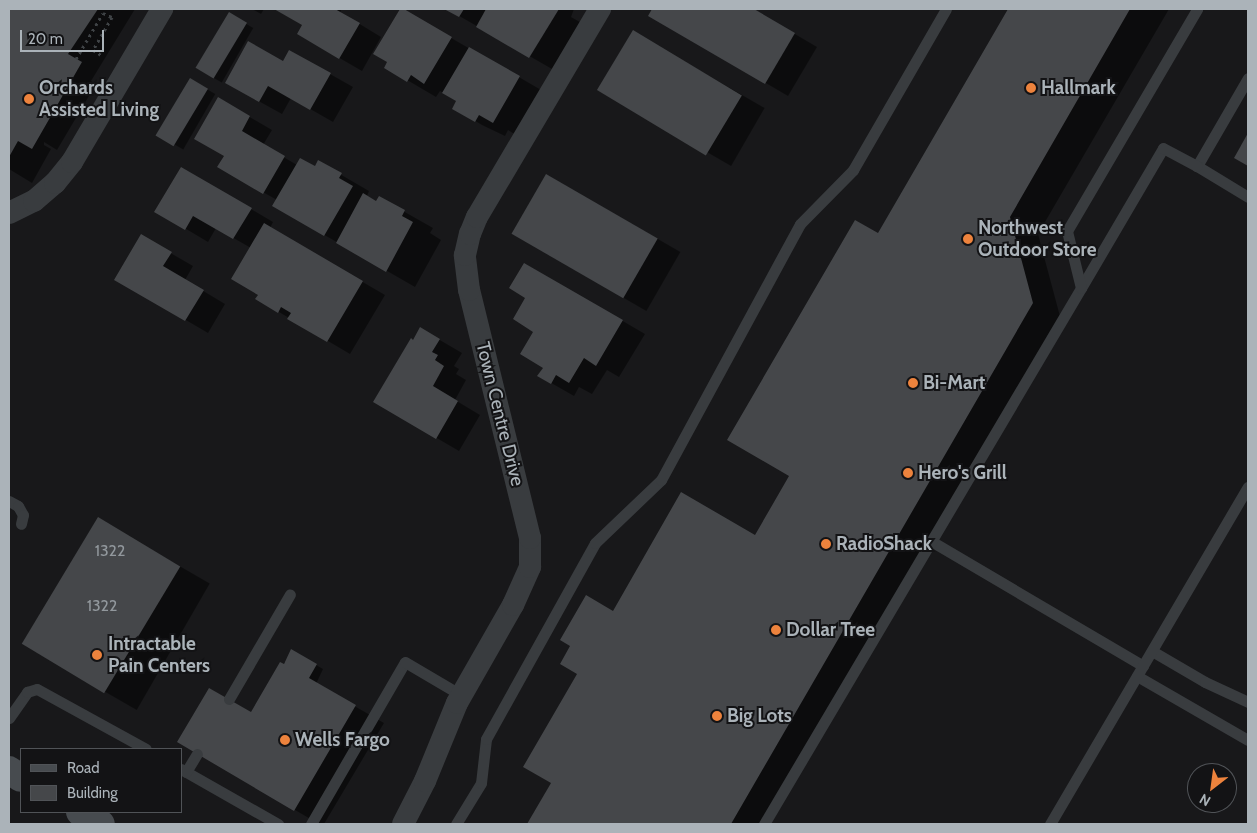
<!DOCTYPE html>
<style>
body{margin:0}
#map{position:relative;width:1257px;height:833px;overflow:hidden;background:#18181a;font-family:Cabin,sans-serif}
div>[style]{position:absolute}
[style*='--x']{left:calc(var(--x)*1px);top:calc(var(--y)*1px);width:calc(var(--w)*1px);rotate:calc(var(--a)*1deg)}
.shadow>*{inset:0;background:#0007;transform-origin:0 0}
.building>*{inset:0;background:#45474a;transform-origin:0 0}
.path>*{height:3px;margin-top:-1.5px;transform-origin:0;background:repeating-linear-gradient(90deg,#3f4346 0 2.5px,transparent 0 6.5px)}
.lane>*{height:11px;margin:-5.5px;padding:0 5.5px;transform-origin:5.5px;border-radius:5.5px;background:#393c3f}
.street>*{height:22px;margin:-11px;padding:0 11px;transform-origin:11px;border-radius:11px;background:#393c3f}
.secondary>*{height:28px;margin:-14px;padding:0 14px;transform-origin:14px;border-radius:14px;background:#474b4f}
.dots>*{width:14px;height:14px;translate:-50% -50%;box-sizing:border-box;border:2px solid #131315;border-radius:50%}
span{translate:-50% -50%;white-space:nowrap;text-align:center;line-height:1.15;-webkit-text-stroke:4px #131315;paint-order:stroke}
.number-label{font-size:16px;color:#92989d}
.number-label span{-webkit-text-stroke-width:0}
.poi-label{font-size:19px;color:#abb3b9;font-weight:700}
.left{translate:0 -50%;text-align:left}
.street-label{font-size:19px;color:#abb3b9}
.frame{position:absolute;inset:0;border:10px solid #abb3b9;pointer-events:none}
.legend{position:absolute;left:20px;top:748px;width:162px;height:65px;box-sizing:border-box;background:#131315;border:1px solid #505357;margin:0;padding:6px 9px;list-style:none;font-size:15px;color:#abb3b9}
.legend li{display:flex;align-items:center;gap:10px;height:25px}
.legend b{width:25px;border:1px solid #505357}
.north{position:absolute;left:1187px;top:763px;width:50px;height:50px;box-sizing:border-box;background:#131315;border:1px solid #505357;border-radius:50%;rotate:210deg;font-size:14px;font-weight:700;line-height:20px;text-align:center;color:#abb3b9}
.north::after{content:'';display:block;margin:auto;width:18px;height:22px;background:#ed833d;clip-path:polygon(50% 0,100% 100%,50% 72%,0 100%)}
.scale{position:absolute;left:20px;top:30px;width:84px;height:22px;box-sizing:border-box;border:2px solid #abb3b9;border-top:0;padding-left:6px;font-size:15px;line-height:18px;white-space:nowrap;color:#abb3b9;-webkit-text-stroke:4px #131315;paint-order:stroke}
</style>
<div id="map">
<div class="shadow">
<i style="clip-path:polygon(9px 9px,135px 9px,91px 81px,96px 84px,57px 150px,44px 142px,44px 145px,51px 149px,32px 183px,9px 169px)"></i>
<i style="clip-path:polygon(252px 9px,264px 9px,261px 14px)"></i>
<i style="clip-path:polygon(276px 9px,342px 9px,340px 12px,381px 37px,362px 71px,298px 34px,304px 25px)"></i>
<i style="clip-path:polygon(401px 9px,548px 94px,522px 139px,508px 130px,505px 136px,482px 125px,454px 108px,458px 101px,440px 91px,436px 97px,385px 67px,389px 62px,375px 53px)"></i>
<i style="clip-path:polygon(447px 9px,574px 9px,571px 17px,587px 26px,559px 73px)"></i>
<i style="clip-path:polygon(654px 9px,752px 9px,817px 47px,788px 96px,650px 15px)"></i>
<i style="clip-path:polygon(1009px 9px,1169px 9px,1038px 234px,1061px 320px,769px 824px,528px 824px,552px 782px,613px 612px,755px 537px,791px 475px,879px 235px)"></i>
<i style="left:229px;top:14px;width:28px;height:63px;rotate:30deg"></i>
<i style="left:633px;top:32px;width:152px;height:67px;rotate:30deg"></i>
<i style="clip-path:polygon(284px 63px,330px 74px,353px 87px,333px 122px,291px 98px,282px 114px,226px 83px)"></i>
<i style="left:191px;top:80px;width:28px;height:64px;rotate:30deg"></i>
<i style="clip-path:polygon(219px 99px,272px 130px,263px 145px,297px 165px,315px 168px,319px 162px,369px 191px,367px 196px,377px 202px,380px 198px,433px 228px,430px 233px,441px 240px,415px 287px,274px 206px,277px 200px,219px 167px,226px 156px)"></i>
<i style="clip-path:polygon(181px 168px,273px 222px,270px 228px,385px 295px,350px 354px,257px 299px,260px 294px,251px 248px,216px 228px,208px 242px,156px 211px)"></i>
<i style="left:547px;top:175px;width:154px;height:68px;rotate:30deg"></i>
<i style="clip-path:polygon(141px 236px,193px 266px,185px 280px,225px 304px,208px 333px,116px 279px)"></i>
<i style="clip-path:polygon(525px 264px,645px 334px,619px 377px,607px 370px,592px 394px,579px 387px,574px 396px,539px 376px,544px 367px,527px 298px)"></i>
<i style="clip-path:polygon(421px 329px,462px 353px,454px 366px,459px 369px,456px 374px,466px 380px,455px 400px,480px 415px,459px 451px,375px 402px)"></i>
<i style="left:98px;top:519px;width:129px;height:146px;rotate:30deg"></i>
<i style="clip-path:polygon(292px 651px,323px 669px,316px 684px,384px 723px,324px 824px,319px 824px,179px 742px,251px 714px)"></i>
</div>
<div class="building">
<i style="clip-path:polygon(9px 9px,98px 9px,68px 54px,82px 62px,32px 149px,18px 141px,9px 157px)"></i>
<i style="clip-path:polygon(274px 9px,335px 9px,360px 23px,339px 59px,297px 34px,302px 25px)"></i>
<i style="clip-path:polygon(400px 9px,404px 9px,452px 37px,424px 84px,411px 75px,407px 82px,384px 68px,387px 62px,373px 54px)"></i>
<i style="clip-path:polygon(444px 9px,464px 9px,459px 17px)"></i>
<i style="clip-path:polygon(486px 9px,559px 9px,529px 58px,476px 27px)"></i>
<i style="clip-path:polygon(652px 9px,754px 9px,795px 33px,765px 84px,648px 16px)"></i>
<i style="clip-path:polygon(1008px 9px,1130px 9px,1010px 217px,1033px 303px,731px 824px,527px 824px,551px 783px,523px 767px,577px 674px,560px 664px,570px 646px,560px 640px,586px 595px,613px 611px,681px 492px,755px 535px,789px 476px,727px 440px,855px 220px,878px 233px)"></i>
<i style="left:229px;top:12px;width:21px;height:65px;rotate:31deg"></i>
<i style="left:633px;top:30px;width:127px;height:70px;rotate:31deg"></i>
<i style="clip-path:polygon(248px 41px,283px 61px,289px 50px,331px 73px,310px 110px,268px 86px,259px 102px,225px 83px)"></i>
<i style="clip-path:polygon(469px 47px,520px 76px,493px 123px,479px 115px,475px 122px,452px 109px,456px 101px,442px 93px)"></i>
<i style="left:190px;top:78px;width:21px;height:67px;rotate:31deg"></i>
<i style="clip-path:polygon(218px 97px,250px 116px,242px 131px,285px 156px,263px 194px,217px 167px,224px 156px,194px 139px)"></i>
<i style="clip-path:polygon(1248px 133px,1248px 166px,1234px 158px)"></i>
<i style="clip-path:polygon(300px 158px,315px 166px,318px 160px,342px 173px,339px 178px,353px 186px,324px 236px,272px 206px)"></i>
<i style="clip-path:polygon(181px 167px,252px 208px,233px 239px,193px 216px,185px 230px,154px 212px)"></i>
<i style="left:546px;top:174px;width:129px;height:69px;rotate:30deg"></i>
<i style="clip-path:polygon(363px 193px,376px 201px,379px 196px,405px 210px,402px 216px,413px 222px,386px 272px,336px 243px)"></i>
<i style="clip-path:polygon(264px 223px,363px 281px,327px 342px,287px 319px,291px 313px,281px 307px,278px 313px,255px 299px,258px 295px,231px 279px)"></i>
<i style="clip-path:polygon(141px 234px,172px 252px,163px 266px,204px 290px,185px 321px,114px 280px)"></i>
<i style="clip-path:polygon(524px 263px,623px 320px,596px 366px,584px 358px,569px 383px,556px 375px,551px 384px,537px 376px,543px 368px,520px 354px,533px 332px,513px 319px,525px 298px,509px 288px)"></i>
<i style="clip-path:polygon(420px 327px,440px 339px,432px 352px,438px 355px,435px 360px,444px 366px,433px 386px,458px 401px,436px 439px,373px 402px,411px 338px,413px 340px)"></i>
<i style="left:98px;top:517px;width:96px;height:148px;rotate:31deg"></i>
<i style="clip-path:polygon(291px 649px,317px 664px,309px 678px,356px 705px,294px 811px,177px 742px,209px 688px,251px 712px,280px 662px,284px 664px)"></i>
</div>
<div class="path">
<i style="--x:76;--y:59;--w:53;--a:-59.6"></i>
<i style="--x:103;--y:13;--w:10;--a:24"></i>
<i style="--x:112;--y:17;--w:38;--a:120"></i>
<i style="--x:93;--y:50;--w:12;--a:31"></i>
</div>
<div class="lane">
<i style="--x:1248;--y:78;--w:102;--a:120.1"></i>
<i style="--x:1197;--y:166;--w:60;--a:31.3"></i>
<i style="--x:1081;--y:288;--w:162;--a:-59.6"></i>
<i style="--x:1163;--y:148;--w:38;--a:28"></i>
<i style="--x:9;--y:501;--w:10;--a:29"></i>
<i style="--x:18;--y:506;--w:10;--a:61"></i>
<i style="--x:23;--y:515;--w:9;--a:103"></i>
<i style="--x:931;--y:541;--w:246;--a:30.5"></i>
<i style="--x:1152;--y:651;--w:61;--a:30.3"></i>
<i style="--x:1205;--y:682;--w:47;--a:24.9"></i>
<i style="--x:1137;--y:676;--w:128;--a:30"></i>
<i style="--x:229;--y:699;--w:121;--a:-59.8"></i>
<i style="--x:9;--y:718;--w:32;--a:-55"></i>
<i style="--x:27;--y:692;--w:10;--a:-17"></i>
<i style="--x:37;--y:689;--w:124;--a:28.8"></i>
<i style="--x:181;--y:769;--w:112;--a:29.6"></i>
<i style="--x:186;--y:772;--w:21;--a:-59"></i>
<i style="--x:311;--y:824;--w:187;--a:-59.9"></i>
<i style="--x:405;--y:662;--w:65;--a:30.5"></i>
<i style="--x:456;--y:824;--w:48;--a:-58.6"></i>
<i style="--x:481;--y:783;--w:44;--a:-83.5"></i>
<i style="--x:486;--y:739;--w:224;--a:-60.9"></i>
<i style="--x:595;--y:543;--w:91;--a:-43.7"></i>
<i style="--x:661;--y:480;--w:291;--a:-61.5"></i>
<i style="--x:800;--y:224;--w:76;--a:-45.5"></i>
<i style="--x:853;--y:170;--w:186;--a:-60"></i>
<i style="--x:764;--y:824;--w:623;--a:-59.4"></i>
<i style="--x:1081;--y:288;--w:59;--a:-103.8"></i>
<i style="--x:1067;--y:231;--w:257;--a:-59.6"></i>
<i style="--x:1050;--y:824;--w:391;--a:-59.6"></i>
</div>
<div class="street">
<i style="--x:9;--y:213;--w:28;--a:-26"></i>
<i style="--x:34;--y:201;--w:28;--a:-41"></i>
<i style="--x:55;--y:183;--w:27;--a:-51"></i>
<i style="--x:72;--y:162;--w:178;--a:-59.5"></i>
<i style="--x:403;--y:824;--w:48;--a:-62.9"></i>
<i style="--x:425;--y:781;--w:84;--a:-67.7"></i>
<i style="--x:457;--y:703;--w:113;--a:-60.3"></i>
<i style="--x:513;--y:605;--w:42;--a:-65.9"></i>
<i style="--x:530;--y:567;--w:29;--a:-90"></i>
<i style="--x:530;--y:538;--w:255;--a:-103.8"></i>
<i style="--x:469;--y:290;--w:35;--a:-97"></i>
<i style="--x:465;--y:255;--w:22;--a:-77"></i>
<i style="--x:470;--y:234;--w:18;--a:-68"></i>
<i style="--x:477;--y:217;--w:242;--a:-59.4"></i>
</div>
<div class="secondary">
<i style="--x:9;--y:770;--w:14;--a:34"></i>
<i style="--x:80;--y:812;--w:24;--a:30"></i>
</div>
<div class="dots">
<i style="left:1031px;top:88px;background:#ed833d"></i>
<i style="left:29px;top:99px;background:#ed833d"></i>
<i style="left:968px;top:239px;background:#ed833d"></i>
<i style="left:913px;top:383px;background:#ed833d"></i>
<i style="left:908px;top:473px;background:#ed833d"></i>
<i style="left:826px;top:544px;background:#ed833d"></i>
<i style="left:776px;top:630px;background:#ed833d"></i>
<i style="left:97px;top:655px;background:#ed833d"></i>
<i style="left:717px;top:716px;background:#ed833d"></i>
<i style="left:285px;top:740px;background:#ed833d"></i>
</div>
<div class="number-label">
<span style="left:110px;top:551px">1322</span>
<span style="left:102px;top:606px">1322</span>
</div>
<div class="poi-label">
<span class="left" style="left:39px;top:99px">Orchards<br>Assisted Living</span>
<span class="left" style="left:1041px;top:88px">Hallmark</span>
<span class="left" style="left:978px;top:239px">Northwest<br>Outdoor Store</span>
<span class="left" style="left:923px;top:383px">Bi-Mart</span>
<span class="left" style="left:918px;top:473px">Hero's Grill</span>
<span class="left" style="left:836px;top:544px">RadioShack</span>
<span class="left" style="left:786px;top:630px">Dollar Tree</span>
<span class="left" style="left:108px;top:655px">Intractable<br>Pain Centers</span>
<span class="left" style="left:727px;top:716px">Big Lots</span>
<span class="left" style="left:295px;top:740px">Wells Fargo</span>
</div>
<div class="street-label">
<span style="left:500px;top:414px;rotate:76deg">Town Centre Drive</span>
</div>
<div class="frame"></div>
<ul class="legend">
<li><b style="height:6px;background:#474b4f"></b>Road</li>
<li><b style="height:14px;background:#45474a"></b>Building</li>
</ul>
<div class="north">N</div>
<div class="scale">20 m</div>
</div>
